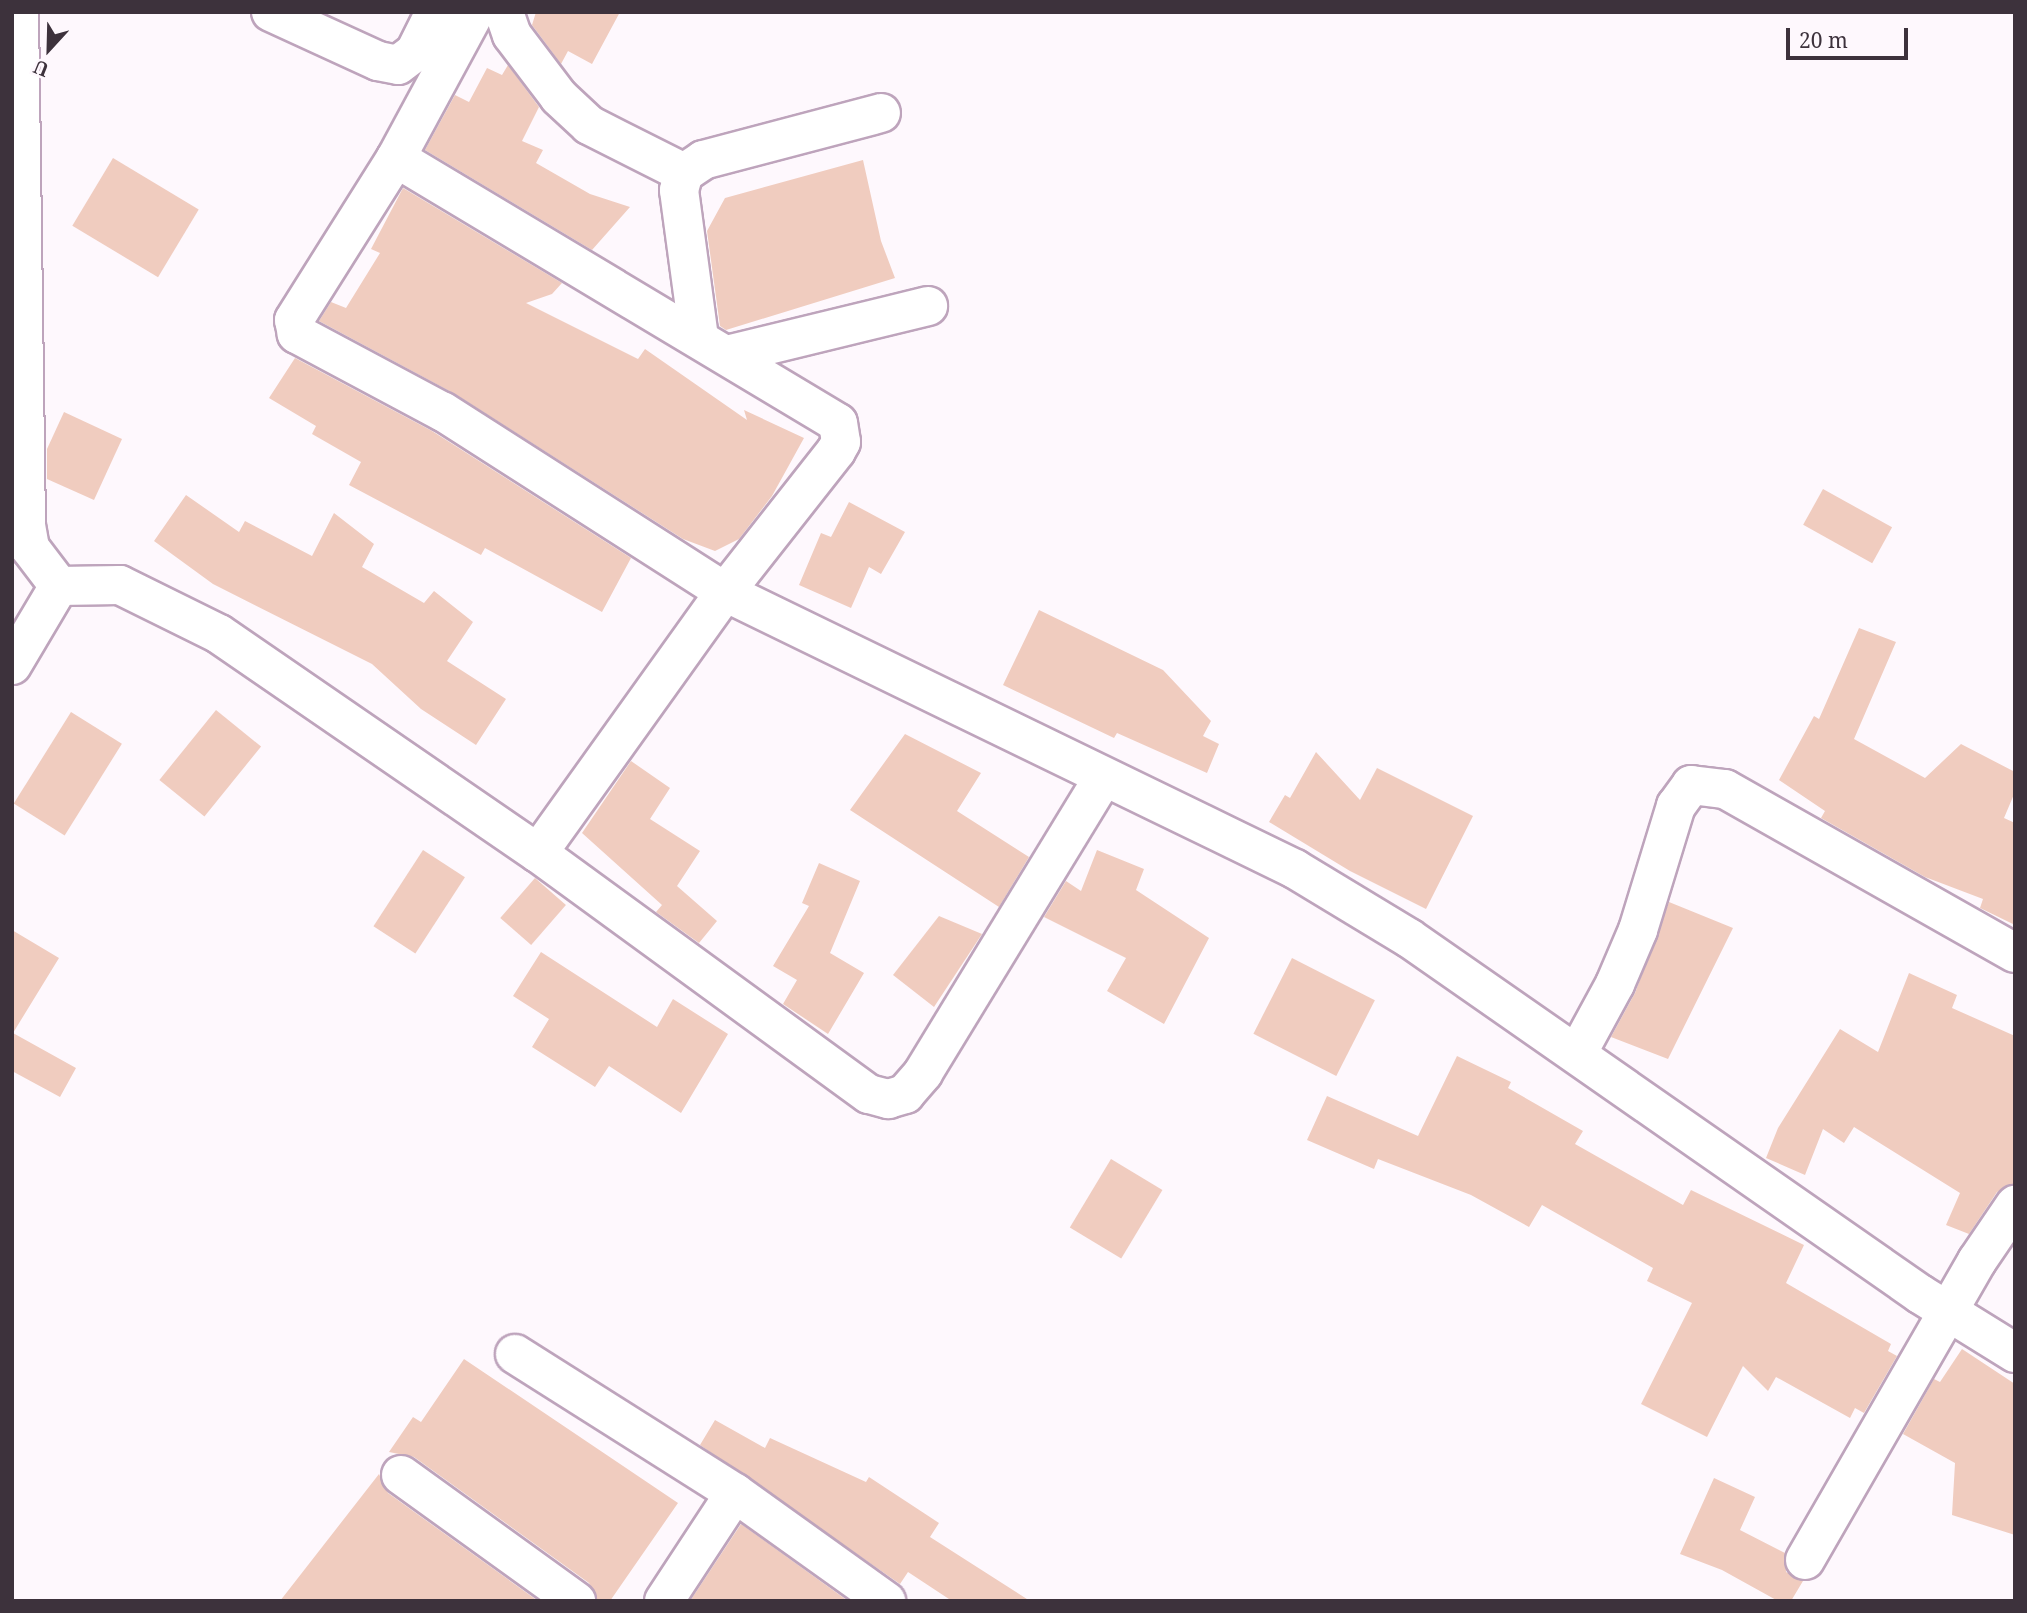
<!DOCTYPE html>
<style>
body{margin:0}
#map{position:relative;width:2027px;height:1613px;overflow:hidden;background:#fef8fd;font-family:"Noto Serif",serif}
div>[style]{position:absolute}
[style*='--x']{left:calc(var(--x)*1px);top:calc(var(--y)*1px);width:calc(var(--w)*1px);rotate:calc(var(--a)*1deg)}
.building>*{inset:0;background:#f0ccbf;transform-origin:0 0}
.roads{filter:drop-shadow(2px 0 #bea4bc) drop-shadow(-2px 0 #bea4bc) drop-shadow(0 2px #bea4bc) drop-shadow(0 -2px #bea4bc)}
.minor>*{height:38px;margin:-19px;padding:0 19px;transform-origin:19px;border-radius:19px;background:#fff}
span{translate:-50% -50%;white-space:nowrap;text-align:center;line-height:1.15;-webkit-text-stroke:7px #fef8fd;paint-order:stroke}
.frame{position:absolute;inset:0;border:14px solid #3d323c;pointer-events:none}
.north{position:absolute;left:14px;top:14px;width:70px;height:70px;-webkit-text-stroke:5px #fef8fd;paint-order:stroke;rotate:202deg;font-size:19px;font-weight:700;line-height:28px;text-align:center;color:#3d323c}
.north::after{content:'';display:block;margin:auto;width:24px;height:32px;background:#3d323c;clip-path:polygon(50% 0,100% 100%,50% 72%,0 100%)}
.scale{position:absolute;left:1786px;top:28px;width:122px;height:32px;box-sizing:border-box;border:4px solid #3d323c;border-top:0;padding-left:9px;font-size:21px;line-height:24px;white-space:nowrap;color:#3d323c;-webkit-text-stroke:5px #fef8fd;paint-order:stroke}
</style>
<div id="map">
<div class="building">
<i style="clip-path:polygon(536px 12px,620px 12px,592px 64px,568px 51px,561px 64px,532px 25px)"></i>
<i style="clip-path:polygon(508px 65px,539px 107px,522px 141px,543px 150px,536px 163px,590px 194px,630px 207px,592px 250px,425px 150px,455px 95px,469px 102px,487px 68px,502px 75px)"></i>
<i style="left:113px;top:158px;width:100px;height:79px;rotate:31deg"></i>
<i style="clip-path:polygon(863px 160px,881px 241px,895px 278px,726px 330px,720px 326px,707px 231px,725px 198px)"></i>
<i style="clip-path:polygon(403px 188px,562px 283px,552px 294px,526px 303px,638px 359px,645px 349px,747px 420px,744px 410px,804px 438px,772px 496px,739px 539px,715px 551px,683px 539px,455px 394px,319px 321px,331px 302px,346px 308px,380px 253px,371px 249px)"></i>
<i style="clip-path:polygon(295px 358px,432px 431px,631px 558px,602px 612px,485px 548px,481px 555px,349px 485px,361px 462px,312px 434px,316px 426px,269px 398px)"></i>
<i style="clip-path:polygon(64px 412px,122px 439px,94px 500px,47px 479px,47px 449px)"></i>
<i style="left:1823px;top:489px;width:79px;height:41px;rotate:29deg"></i>
<i style="clip-path:polygon(186px 495px,239px 532px,245px 521px,312px 556px,334px 513px,374px 544px,362px 567px,424px 603px,434px 591px,473px 622px,447px 661px,506px 699px,476px 745px,421px 709px,372px 664px,213px 584px,154px 541px)"></i>
<i style="clip-path:polygon(849px 502px,905px 532px,881px 574px,869px 567px,851px 608px,799px 585px,821px 533px,831px 537px)"></i>
<i style="clip-path:polygon(1039px 610px,1163px 670px,1211px 721px,1203px 736px,1219px 744px,1207px 773px,1117px 733px,1114px 738px,1003px 685px)"></i>
<i style="clip-path:polygon(1859px 628px,1896px 642px,1854px 739px,1925px 778px,1961px 744px,2015px 772px,2015px 792px,2004px 818px,2015px 823px,2015px 925px,1980px 908px,1983px 899px,1925px 877px,1821px 818px,1825px 811px,1779px 780px,1814px 716px,1819px 719px)"></i>
<i style="left:216px;top:710px;width:58px;height:90px;rotate:39deg"></i>
<i style="left:71px;top:712px;width:60px;height:108px;rotate:32deg"></i>
<i style="clip-path:polygon(905px 734px,981px 773px,957px 811px,1029px 857px,999px 907px,850px 810px)"></i>
<i style="clip-path:polygon(1316px 752px,1360px 800px,1377px 768px,1473px 816px,1426px 909px,1350px 871px,1269px 822px,1285px 795px,1290px 798px)"></i>
<i style="clip-path:polygon(631px 761px,670px 788px,650px 819px,700px 851px,677px 886px,717px 921px,699px 943px,656px 912px,662px 905px,582px 833px)"></i>
<i style="left:423px;top:850px;width:50px;height:91px;rotate:33deg"></i>
<i style="clip-path:polygon(1097px 850px,1144px 869px,1136px 890px,1209px 938px,1164px 1024px,1107px 991px,1126px 958px,1044px 917px,1066px 881px,1081px 891px)"></i>
<i style="clip-path:polygon(819px 863px,860px 881px,830px 953px,864px 973px,828px 1034px,783px 1004px,797px 980px,773px 966px,809px 906px,802px 903px)"></i>
<i style="left:535px;top:878px;width:41px;height:53px;rotate:41deg"></i>
<i style="clip-path:polygon(1669px 902px,1733px 928px,1668px 1059px,1611px 1037px,1635px 993px)"></i>
<i style="clip-path:polygon(939px 916px,982px 934px,934px 1007px,893px 975px)"></i>
<i style="clip-path:polygon(12px 930px,59px 958px,13px 1033px,76px 1068px,60px 1097px,12px 1071px)"></i>
<i style="clip-path:polygon(541px 952px,657px 1027px,673px 999px,728px 1034px,681px 1113px,609px 1066px,595px 1087px,532px 1047px,549px 1019px,513px 996px)"></i>
<i style="left:1292px;top:958px;width:93px;height:85px;rotate:27deg"></i>
<i style="clip-path:polygon(1909px 973px,1957px 995px,1952px 1008px,2015px 1036px,2015px 1183px,1997px 1192px,1969px 1234px,1946px 1225px,1960px 1193px,1854px 1127px,1844px 1143px,1823px 1129px,1805px 1175px,1766px 1158px,1778px 1128px,1840px 1029px,1878px 1052px)"></i>
<i style="clip-path:polygon(1457px 1056px,1511px 1082px,1508px 1088px,1583px 1131px,1575px 1144px,1683px 1205px,1691px 1190px,1804px 1245px,1786px 1283px,1891px 1344px,1888px 1351px,1897px 1356px,1864px 1413px,1855px 1408px,1850px 1418px,1776px 1377px,1768px 1391px,1743px 1366px,1707px 1437px,1641px 1404px,1692px 1303px,1647px 1281px,1653px 1268px,1542px 1205px,1529px 1227px,1471px 1195px,1378px 1159px,1374px 1169px,1307px 1140px,1327px 1096px,1418px 1136px)"></i>
<i style="left:1111px;top:1159px;width:60px;height:80px;rotate:31deg"></i>
<i style="clip-path:polygon(1962px 1349px,2015px 1384px,2015px 1535px,1952px 1515px,1955px 1463px,1903px 1434px,1934px 1379px,1940px 1382px)"></i>
<i style="clip-path:polygon(464px 1359px,678px 1503px,610px 1601px,597px 1601px,589px 1583px,414px 1457px,389px 1452px,413px 1417px,421px 1422px)"></i>
<i style="clip-path:polygon(715px 1420px,765px 1448px,770px 1438px,866px 1482px,869px 1477px,939px 1523px,930px 1537px,1030px 1601px,952px 1601px,908px 1572px,900px 1584px,700px 1445px)"></i>
<i style="clip-path:polygon(379px 1474px,388px 1493px,538px 1601px,280px 1601px)"></i>
<i style="clip-path:polygon(1714px 1478px,1755px 1497px,1740px 1530px,1785px 1553px,1786px 1572px,1803px 1581px,1791px 1601px,1778px 1601px,1722px 1570px,1680px 1554px)"></i>
<i style="clip-path:polygon(741px 1524px,848px 1601px,690px 1601px)"></i>
</div>
<div class="roads">
<div class="minor">
<i style="--x:271;--y:12;--w:118;--a:24.6"></i>
<i style="--x:378;--y:61;--w:20;--a:11"></i>
<i style="--x:398;--y:65;--w:21;--a:-37"></i>
<i style="--x:415;--y:52;--w:45;--a:-63.4"></i>
<i style="--x:504;--y:12;--w:24;--a:71"></i>
<i style="--x:512;--y:35;--w:78;--a:52.8"></i>
<i style="--x:559;--y:97;--w:41;--a:43"></i>
<i style="--x:589;--y:125;--w:106;--a:26.8"></i>
<i style="--x:396;--y:158;--w:515;--a:30.94"></i>
<i style="--x:838;--y:423;--w:19;--a:81"></i>
<i style="--x:841;--y:442;--w:10;--a:119"></i>
<i style="--x:836;--y:451;--w:179;--a:128.2"></i>
<i style="--x:725;--y:592;--w:335;--a:-147.4"></i>
<i style="--x:443;--y:412;--w:166;--a:-151.9"></i>
<i style="--x:297;--y:334;--w:14;--a:-102"></i>
<i style="--x:294;--y:320;--w:191;--a:-57.8"></i>
<i style="--x:396;--y:158;--w:166;--a:-61.6"></i>
<i style="--x:699;--y:338;--w:149;--a:-97.7"></i>
<i style="--x:679;--y:190;--w:18;--a:-74"></i>
<i style="--x:684;--y:173;--w:23;--a:-34"></i>
<i style="--x:703;--y:160;--w:184;--a:-14.8"></i>
<i style="--x:727;--y:355;--w:207;--a:-13.7"></i>
<i style="--x:59;--y:586;--w:61;--a:-0.9"></i>
<i style="--x:120;--y:585;--w:110;--a:26.3"></i>
<i style="--x:219;--y:634;--w:387;--a:34.5"></i>
<i style="--x:538;--y:853;--w:321;--a:-54.4"></i>
<i style="--x:725;--y:592;--w:634;--a:25.92"></i>
<i style="--x:1295;--y:869;--w:133;--a:31.2"></i>
<i style="--x:1409;--y:938;--w:623;--a:34.86"></i>
<i style="--x:1920;--y:1294;--w:112;--a:31.8"></i>
<i style="--x:12;--y:665;--w:92;--a:-59.3"></i>
<i style="--x:59;--y:586;--w:48;--a:-127.3"></i>
<i style="--x:30;--y:548;--w:22;--a:-100"></i>
<i style="--x:26;--y:526;--w:514;--a:-90.78"></i>
<i style="--x:538;--y:853;--w:409;--a:36.1"></i>
<i style="--x:869;--y:1094;--w:20;--a:15"></i>
<i style="--x:888;--y:1099;--w:18;--a:-16"></i>
<i style="--x:905;--y:1094;--w:28;--a:-49"></i>
<i style="--x:923;--y:1073;--w:346;--a:-58.6"></i>
<i style="--x:1577;--y:1054;--w:80;--a:-61.5"></i>
<i style="--x:1615;--y:984;--w:59;--a:-66.9"></i>
<i style="--x:1638;--y:930;--w:130;--a:-73"></i>
<i style="--x:1676;--y:806;--w:26;--a:-54"></i>
<i style="--x:1691;--y:785;--w:34;--a:7"></i>
<i style="--x:1725;--y:789;--w:333;--a:29.5"></i>
<i style="--x:515;--y:1354;--w:260;--a:32.3"></i>
<i style="--x:735;--y:1493;--w:186;--a:35.6"></i>
<i style="--x:401;--y:1475;--w:216;--a:35.8"></i>
<i style="--x:1805;--y:1560;--w:345;--a:-60.1"></i>
<i style="--x:1977;--y:1261;--w:68;--a:-55.8"></i>
<i style="--x:664;--y:1601;--w:129;--a:-56.7"></i>
</div>
</div>
<div class="frame"></div>
<div class="north">U</div>
<div class="scale">20 m</div>
</div>
